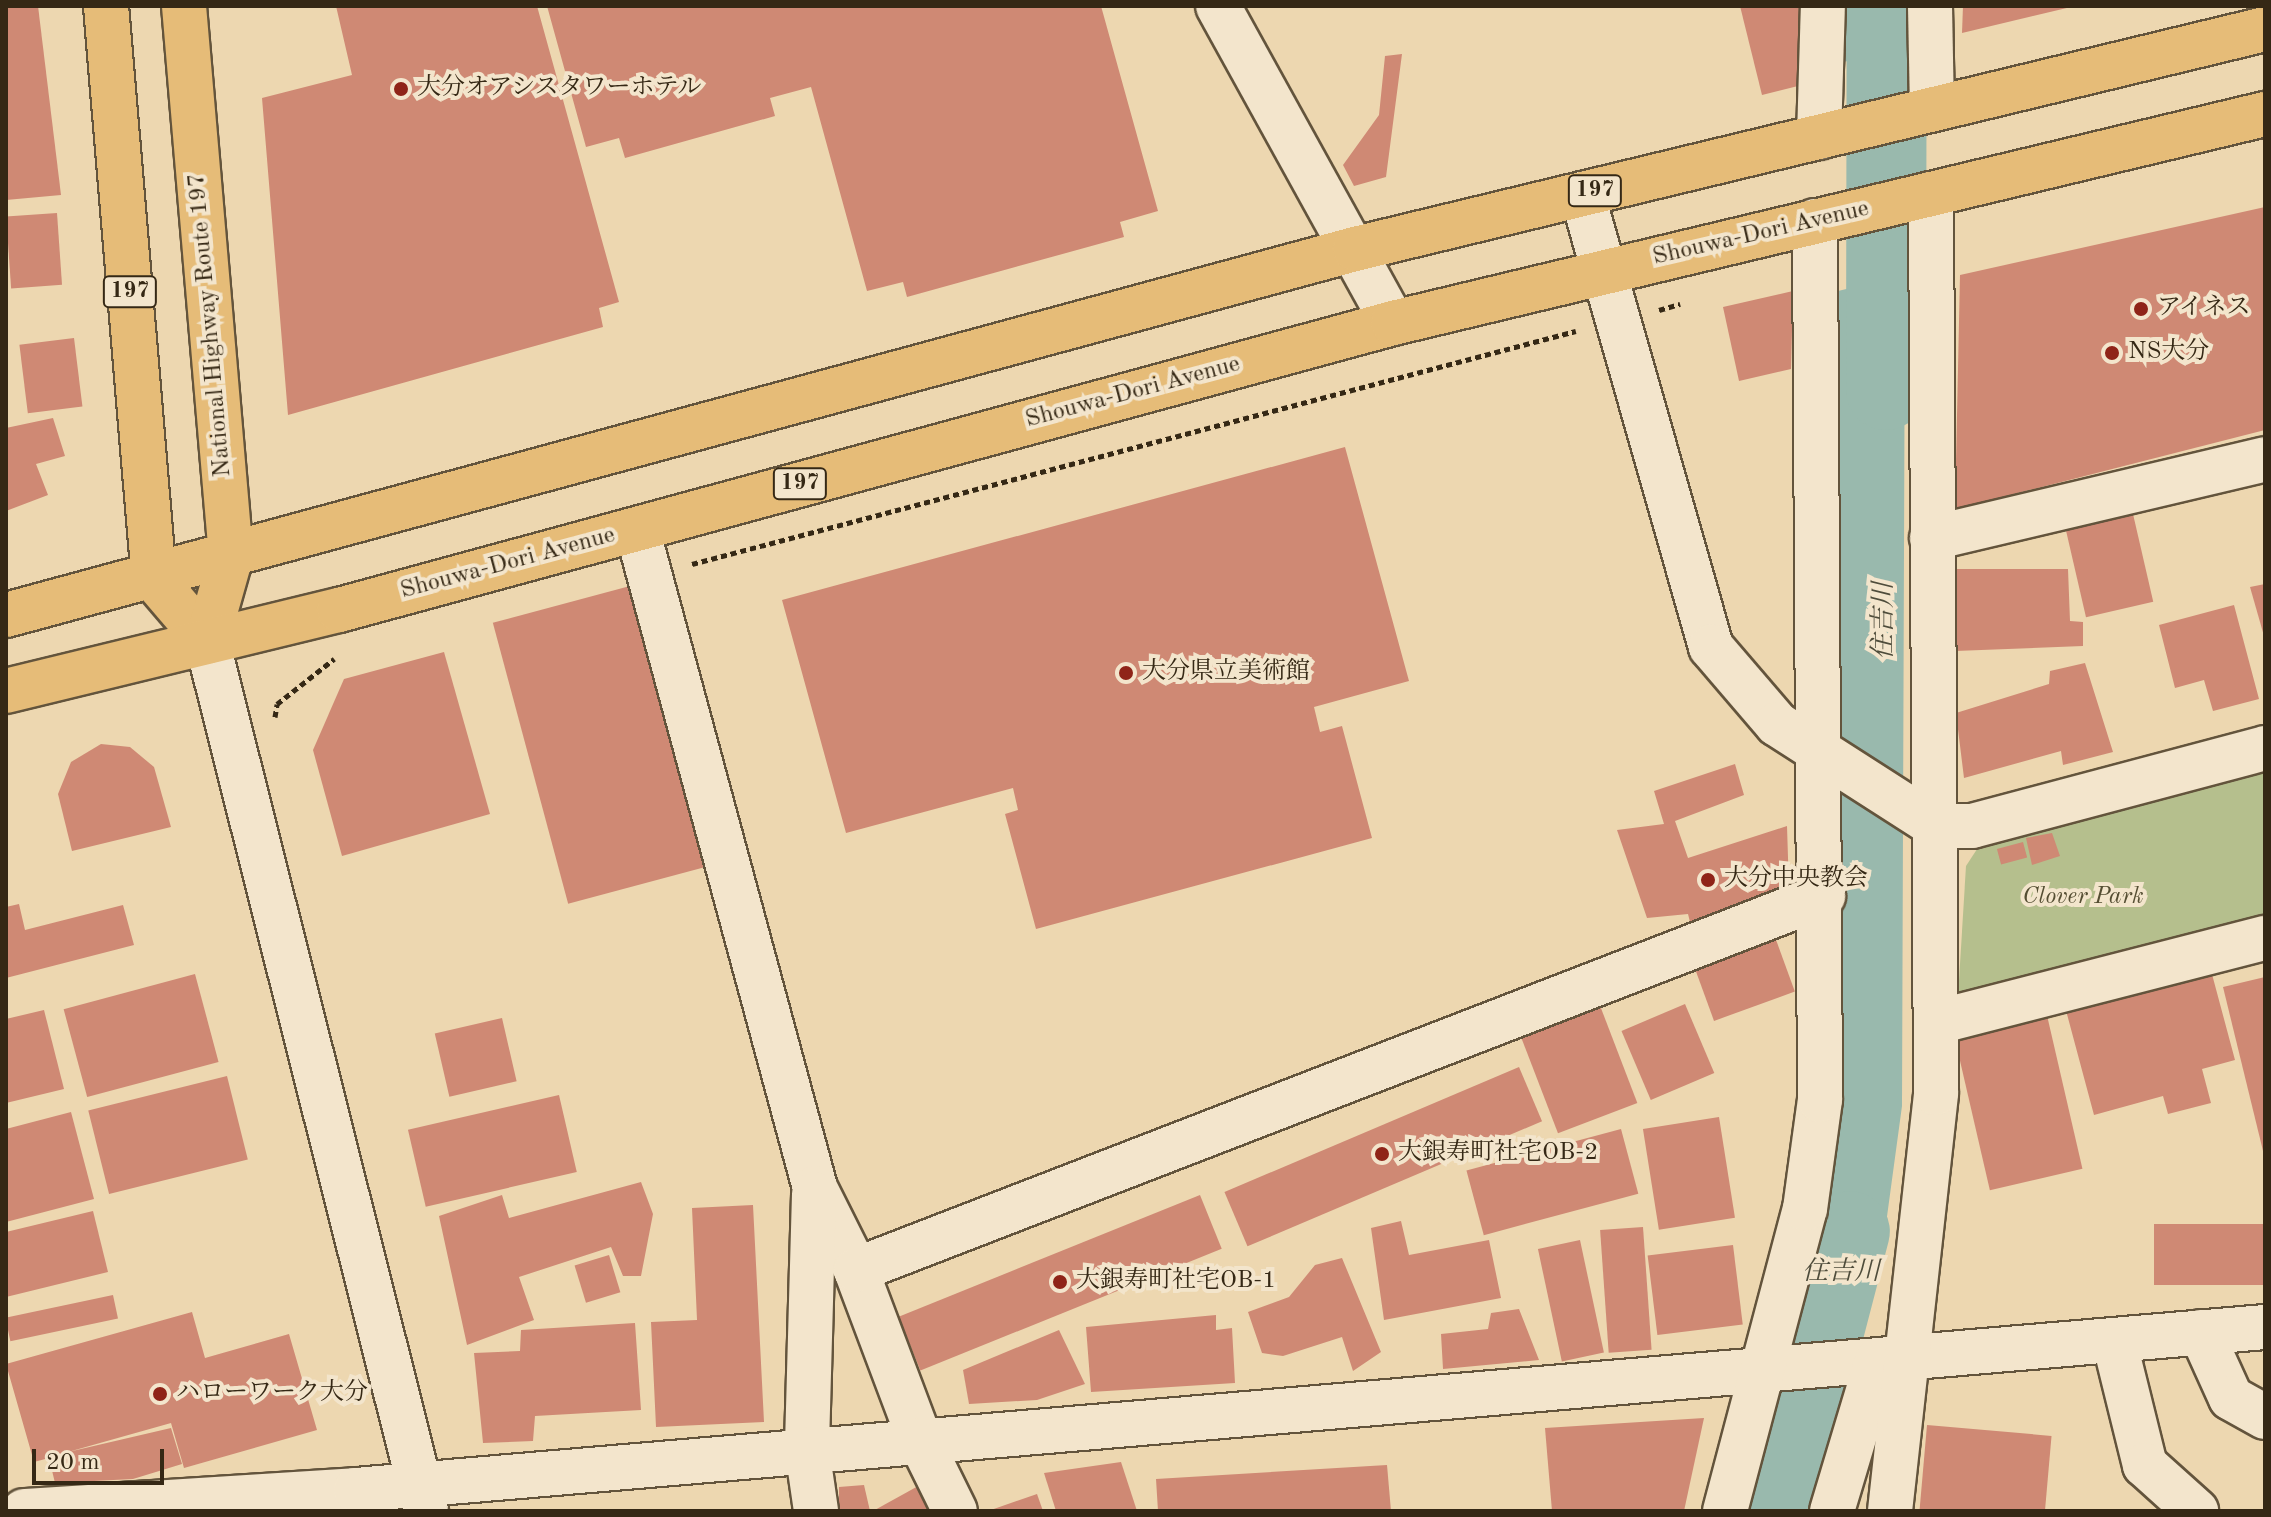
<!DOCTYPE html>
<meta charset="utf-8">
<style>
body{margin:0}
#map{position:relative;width:2271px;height:1517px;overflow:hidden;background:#edd7b0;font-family:"Old Standard TT","Noto Serif JP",serif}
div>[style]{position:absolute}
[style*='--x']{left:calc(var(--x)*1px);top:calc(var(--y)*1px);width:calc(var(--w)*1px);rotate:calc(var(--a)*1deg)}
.green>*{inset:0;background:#b5bf8d}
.water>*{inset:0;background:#99b9ad}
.river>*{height:80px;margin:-40px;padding:0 40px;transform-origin:40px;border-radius:40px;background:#99b9ad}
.building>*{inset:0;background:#cf8974;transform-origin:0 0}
.path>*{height:5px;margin-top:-2.5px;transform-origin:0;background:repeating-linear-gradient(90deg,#352815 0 6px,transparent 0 10px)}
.roads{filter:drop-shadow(2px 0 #63543c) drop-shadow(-2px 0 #63543c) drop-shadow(0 2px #63543c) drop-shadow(0 -2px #63543c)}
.minor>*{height:44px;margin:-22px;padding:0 22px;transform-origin:22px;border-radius:22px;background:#f3e5cc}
.highway>*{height:44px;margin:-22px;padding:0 22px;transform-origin:22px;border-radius:22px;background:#e6bc78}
.dots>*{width:22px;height:22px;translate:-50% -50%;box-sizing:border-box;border:4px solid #f3e5cc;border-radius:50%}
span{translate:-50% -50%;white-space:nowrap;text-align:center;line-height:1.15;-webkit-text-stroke:8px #f3e5cc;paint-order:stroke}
.shield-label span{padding:2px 6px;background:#f3e5cc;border:2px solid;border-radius:6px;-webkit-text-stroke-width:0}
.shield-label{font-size:22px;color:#352815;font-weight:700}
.poi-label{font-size:24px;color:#352815}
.left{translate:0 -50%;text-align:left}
.street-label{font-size:24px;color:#352815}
.park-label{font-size:24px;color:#554e33;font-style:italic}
.water-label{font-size:26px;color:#4e4c3b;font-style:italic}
.frame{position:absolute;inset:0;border:8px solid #352815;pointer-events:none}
.scale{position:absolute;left:32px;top:1449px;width:132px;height:36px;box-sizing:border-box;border:4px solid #352815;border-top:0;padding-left:10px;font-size:24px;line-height:28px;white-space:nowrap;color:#352815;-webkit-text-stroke:6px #f3e5cc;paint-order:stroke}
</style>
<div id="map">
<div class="green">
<i style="clip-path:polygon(2265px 769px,2265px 931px,1958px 997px,1966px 866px,1981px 843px)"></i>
</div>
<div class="water">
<i style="clip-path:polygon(1840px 6px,1905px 6px,1905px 48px,1839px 63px)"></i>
<i style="clip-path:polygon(1905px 275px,1902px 1106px,1880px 1268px,1863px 1334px,1788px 1336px,1836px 795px,1838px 291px)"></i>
<i style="clip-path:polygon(1846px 1406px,1821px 1511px,1744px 1511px,1770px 1414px)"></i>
</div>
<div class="river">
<i style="--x:1886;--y:390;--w:384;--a:-89.9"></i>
<i style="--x:1777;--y:1511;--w:289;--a:-75.4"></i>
</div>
<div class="building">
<i style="clip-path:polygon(6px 6px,38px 6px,61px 195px,6px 200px)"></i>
<i style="clip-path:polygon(336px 6px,537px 6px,619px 302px,599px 308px,603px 327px,288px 415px,262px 98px,352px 75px)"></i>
<i style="clip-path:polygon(547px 6px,1101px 6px,1158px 211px,1120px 222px,1124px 237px,907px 297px,903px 282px,867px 291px,811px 87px,770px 98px,775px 116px,625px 158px,619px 138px,586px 147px)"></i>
<i style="clip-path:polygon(1740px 6px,1804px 6px,1802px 85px,1762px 95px)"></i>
<i style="clip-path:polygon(1963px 6px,2071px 6px,2071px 7px,1962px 33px)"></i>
<i style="clip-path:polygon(1402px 54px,1386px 177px,1354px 186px,1343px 165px,1379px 115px,1385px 56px)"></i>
<i style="clip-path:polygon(2265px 207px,2265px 430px,1955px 509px,1960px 275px)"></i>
<i style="left:57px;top:213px;width:72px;height:51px;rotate:86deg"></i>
<i style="clip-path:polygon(1793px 291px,1791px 369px,1739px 381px,1723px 307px)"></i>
<i style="left:74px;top:338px;width:69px;height:55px;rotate:83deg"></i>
<i style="clip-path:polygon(53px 418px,65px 456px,36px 464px,48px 495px,6px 511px,6px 428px)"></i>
<i style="clip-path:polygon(1345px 447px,1409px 681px,1314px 707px,1320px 732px,1342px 726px,1372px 838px,1036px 929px,1005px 814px,1018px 810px,1013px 788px,846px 833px,782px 600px)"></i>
<i style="left:2133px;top:514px;width:90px;height:69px;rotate:77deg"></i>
<i style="clip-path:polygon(1957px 569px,2068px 569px,2070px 621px,2083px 622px,2083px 646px,1955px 651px)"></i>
<i style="clip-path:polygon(2265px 584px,2265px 636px,2264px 636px,2250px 587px)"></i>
<i style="left:630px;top:586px;width:291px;height:142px;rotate:75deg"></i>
<i style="clip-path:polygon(2234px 605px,2259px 699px,2213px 711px,2204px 680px,2175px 688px,2159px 625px)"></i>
<i style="clip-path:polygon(444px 652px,490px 814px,342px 856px,313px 750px,344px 679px)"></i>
<i style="clip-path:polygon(2085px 663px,2113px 752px,2063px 765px,2061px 751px,1964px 778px,1956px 713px,2049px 684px,2050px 671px)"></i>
<i style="clip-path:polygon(101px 744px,130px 747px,154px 767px,171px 827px,72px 851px,58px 794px,71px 762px)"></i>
<i style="clip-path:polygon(1735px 764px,1744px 795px,1675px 821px,1688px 858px,1787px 826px,1789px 889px,1690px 922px,1688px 914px,1647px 918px,1617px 830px,1664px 824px,1654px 791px)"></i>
<i style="clip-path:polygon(2052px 833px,2060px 856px,2032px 865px,2026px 838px)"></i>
<i style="left:2023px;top:842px;width:16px;height:27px;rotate:75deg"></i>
<i style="clip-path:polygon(19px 904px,25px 930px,123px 905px,134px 945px,6px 978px,6px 907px)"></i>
<i style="left:1775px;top:937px;width:58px;height:86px;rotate:70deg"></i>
<i style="clip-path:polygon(2209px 963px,2235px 1060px,2202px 1069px,2211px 1103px,2168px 1114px,2163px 1096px,2094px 1115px,2064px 1003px)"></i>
<i style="left:195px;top:974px;width:91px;height:136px;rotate:75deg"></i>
<i style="clip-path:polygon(2265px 977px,2265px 1155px,2264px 1155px,2223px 987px)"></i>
<i style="left:1599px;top:1003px;width:107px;height:85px;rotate:69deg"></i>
<i style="left:1685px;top:1004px;width:75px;height:69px;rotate:67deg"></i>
<i style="clip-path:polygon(44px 1010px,64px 1089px,6px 1103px,6px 1019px)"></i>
<i style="left:2046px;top:1011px;width:162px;height:95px;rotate:77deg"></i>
<i style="left:502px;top:1018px;width:65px;height:69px;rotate:77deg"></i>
<i style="left:1519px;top:1067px;width:59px;height:320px;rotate:67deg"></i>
<i style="left:227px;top:1076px;width:86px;height:143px;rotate:76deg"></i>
<i style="left:559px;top:1095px;width:79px;height:155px;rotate:77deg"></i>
<i style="clip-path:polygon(71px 1112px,94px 1199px,6px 1222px,6px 1129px)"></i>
<i style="left:1719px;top:1117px;width:102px;height:77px;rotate:81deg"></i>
<i style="left:1621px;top:1129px;width:67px;height:160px;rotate:75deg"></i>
<i style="clip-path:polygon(641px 1182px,653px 1214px,641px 1276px,623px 1276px,611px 1247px,519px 1277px,534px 1320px,467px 1345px,439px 1216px,502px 1195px,509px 1218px)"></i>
<i style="left:1200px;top:1195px;width:58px;height:325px;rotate:68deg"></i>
<i style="clip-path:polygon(753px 1205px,764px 1422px,656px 1427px,651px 1322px,697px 1320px,692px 1208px)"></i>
<i style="clip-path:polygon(93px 1211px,108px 1272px,6px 1297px,6px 1232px)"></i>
<i style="clip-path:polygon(1401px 1221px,1409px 1255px,1489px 1240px,1501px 1298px,1384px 1320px,1371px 1228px)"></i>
<i style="left:2265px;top:1224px;width:61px;height:111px;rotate:90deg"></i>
<i style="left:1643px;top:1227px;width:123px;height:43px;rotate:86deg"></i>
<i style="left:1580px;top:1240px;width:115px;height:43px;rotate:78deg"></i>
<i style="left:1733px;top:1245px;width:80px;height:86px;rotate:83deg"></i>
<i style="left:609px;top:1255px;width:39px;height:36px;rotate:73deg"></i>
<i style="clip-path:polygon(1342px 1258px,1381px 1352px,1353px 1371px,1342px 1337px,1283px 1356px,1262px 1353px,1248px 1312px,1289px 1297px,1315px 1265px)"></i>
<i style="left:113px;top:1295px;width:24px;height:110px;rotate:78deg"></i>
<i style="clip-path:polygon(1519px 1309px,1539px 1360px,1443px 1369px,1441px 1334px,1488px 1329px,1491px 1313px)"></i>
<i style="clip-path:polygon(192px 1312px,205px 1358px,289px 1334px,317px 1430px,184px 1468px,171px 1423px,68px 1452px,171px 1428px,182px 1464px,133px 1479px,55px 1483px,49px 1458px,34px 1462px,6px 1364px)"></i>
<i style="clip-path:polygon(1216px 1315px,1216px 1330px,1232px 1328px,1235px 1383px,1091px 1392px,1086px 1327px)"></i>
<i style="clip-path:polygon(635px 1323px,641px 1410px,535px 1416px,533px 1441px,483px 1443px,474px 1353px,520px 1351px,521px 1330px)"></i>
<i style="clip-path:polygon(1059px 1330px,1085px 1384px,1037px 1400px,969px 1404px,963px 1370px)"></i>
<i style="clip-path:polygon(1704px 1418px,1684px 1511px,1552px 1511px,1545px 1428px)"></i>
<i style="left:1927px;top:1425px;width:125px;height:86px;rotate:5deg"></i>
<i style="clip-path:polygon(1121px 1462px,1137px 1511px,1056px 1511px,1044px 1473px)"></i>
<i style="clip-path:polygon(1387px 1465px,1391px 1511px,1158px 1511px,1156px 1479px)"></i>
<i style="clip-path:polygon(864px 1485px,870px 1511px,839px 1511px,839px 1487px)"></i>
<i style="clip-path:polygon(920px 1485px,933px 1511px,873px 1511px)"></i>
<i style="clip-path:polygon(1037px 1494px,1043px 1511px,988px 1511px)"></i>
</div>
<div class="path">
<i style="--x:1659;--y:310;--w:22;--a:-16"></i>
<i style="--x:692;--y:564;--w:914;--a:-14.77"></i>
<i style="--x:275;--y:717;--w:13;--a:-81"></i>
<i style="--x:277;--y:704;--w:73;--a:-38.3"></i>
</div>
<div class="roads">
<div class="minor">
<i style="--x:1218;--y:6;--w:362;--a:61.1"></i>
<i style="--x:1930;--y:6;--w:102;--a:88.9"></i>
<i style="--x:1819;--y:137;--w:131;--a:-88.3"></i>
<i style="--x:1582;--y:194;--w:471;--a:74.1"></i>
<i style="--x:1711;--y:647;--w:101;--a:49.4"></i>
<i style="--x:1777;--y:724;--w:189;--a:32.7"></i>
<i style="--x:1936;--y:826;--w:36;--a:0"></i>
<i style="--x:1972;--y:826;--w:303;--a:-14.9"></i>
<i style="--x:637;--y:529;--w:683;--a:74.88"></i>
<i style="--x:815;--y:1188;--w:92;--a:63.4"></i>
<i style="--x:856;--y:1270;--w:182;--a:69.4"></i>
<i style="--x:920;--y:1440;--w:79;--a:63.8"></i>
<i style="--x:1932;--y:538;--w:342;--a:-13.3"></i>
<i style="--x:207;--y:641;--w:897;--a:75.87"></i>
<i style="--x:1937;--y:1022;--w:339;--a:-14.4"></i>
<i style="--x:814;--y:1194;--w:255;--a:91.6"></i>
<i style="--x:807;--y:1449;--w:63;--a:81.7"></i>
<i style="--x:856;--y:1270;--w:1037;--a:-21.14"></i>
<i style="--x:2201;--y:1332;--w:72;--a:65.6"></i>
<i style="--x:2231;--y:1398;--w:39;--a:29"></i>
<i style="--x:2114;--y:1340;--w:129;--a:76.1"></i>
<i style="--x:2145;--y:1465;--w:69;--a:42"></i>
<i style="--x:24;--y:1511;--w:333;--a:-3.6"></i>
<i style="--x:356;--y:1490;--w:1916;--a:-4.88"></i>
<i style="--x:1725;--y:1511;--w:312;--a:-75.2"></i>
<i style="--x:1805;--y:1209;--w:110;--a:-82.2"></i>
<i style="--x:1820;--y:1100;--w:879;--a:-90.33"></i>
<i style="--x:1832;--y:1511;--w:157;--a:-73.3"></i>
<i style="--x:1890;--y:1511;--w:421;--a:-83.7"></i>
<i style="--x:1936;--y:1093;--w:899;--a:-90.32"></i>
</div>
<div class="highway">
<i style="--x:106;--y:6;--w:575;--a:85.21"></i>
<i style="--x:154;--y:579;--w:82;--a:49.5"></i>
<i style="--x:184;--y:6;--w:552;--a:85.12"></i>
<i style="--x:231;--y:556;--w:88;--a:105.8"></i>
<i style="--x:6;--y:615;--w:1398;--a:-15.18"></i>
<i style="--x:1355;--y:249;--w:936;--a:-13.59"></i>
<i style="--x:6;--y:691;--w:343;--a:-13.7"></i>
<i style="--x:339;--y:610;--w:1092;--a:-15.23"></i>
<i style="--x:1393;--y:323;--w:897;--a:-13.48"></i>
</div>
</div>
<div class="dots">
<i style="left:401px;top:89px;background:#8f2418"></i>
<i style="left:2141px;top:309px;background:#8f2418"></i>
<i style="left:2112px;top:353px;background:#8f2418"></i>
<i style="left:1126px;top:673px;background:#8f2418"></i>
<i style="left:1708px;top:880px;background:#8f2418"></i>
<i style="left:1382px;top:1154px;background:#8f2418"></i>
<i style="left:1060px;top:1282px;background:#8f2418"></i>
<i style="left:160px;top:1394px;background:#8f2418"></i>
</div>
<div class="shield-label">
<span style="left:1595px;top:191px">197</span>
<span style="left:130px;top:292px">197</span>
<span style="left:800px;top:484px">197</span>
</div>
<div class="poi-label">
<span class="left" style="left:417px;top:89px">大分オアシスタワーホテル</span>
<span class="left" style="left:2157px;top:309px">アイネス</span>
<span class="left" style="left:2128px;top:353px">NS大分</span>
<span class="left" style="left:1142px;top:673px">大分県立美術館</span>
<span class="left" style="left:1724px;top:880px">大分中央教会</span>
<span class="left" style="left:1398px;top:1154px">大銀寿町社宅OB-2</span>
<span class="left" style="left:1076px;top:1282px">大銀寿町社宅OB-1</span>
<span class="left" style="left:176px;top:1394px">ハローワーク大分</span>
</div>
<div class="street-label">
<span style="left:1761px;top:234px;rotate:-13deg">Shouwa-Dori Avenue</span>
<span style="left:211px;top:325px;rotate:-95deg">National Highway Route 197</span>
<span style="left:1133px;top:393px;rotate:-15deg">Shouwa-Dori Avenue</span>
<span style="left:508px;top:564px;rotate:-15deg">Shouwa-Dori Avenue</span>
</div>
<div class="park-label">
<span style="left:2083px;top:898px">Clover Park</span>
</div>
<div class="water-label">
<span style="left:1885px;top:621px;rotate:-90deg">住吉川</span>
<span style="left:1841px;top:1273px">住吉川</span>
</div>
<div class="frame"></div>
<div class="scale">20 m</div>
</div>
